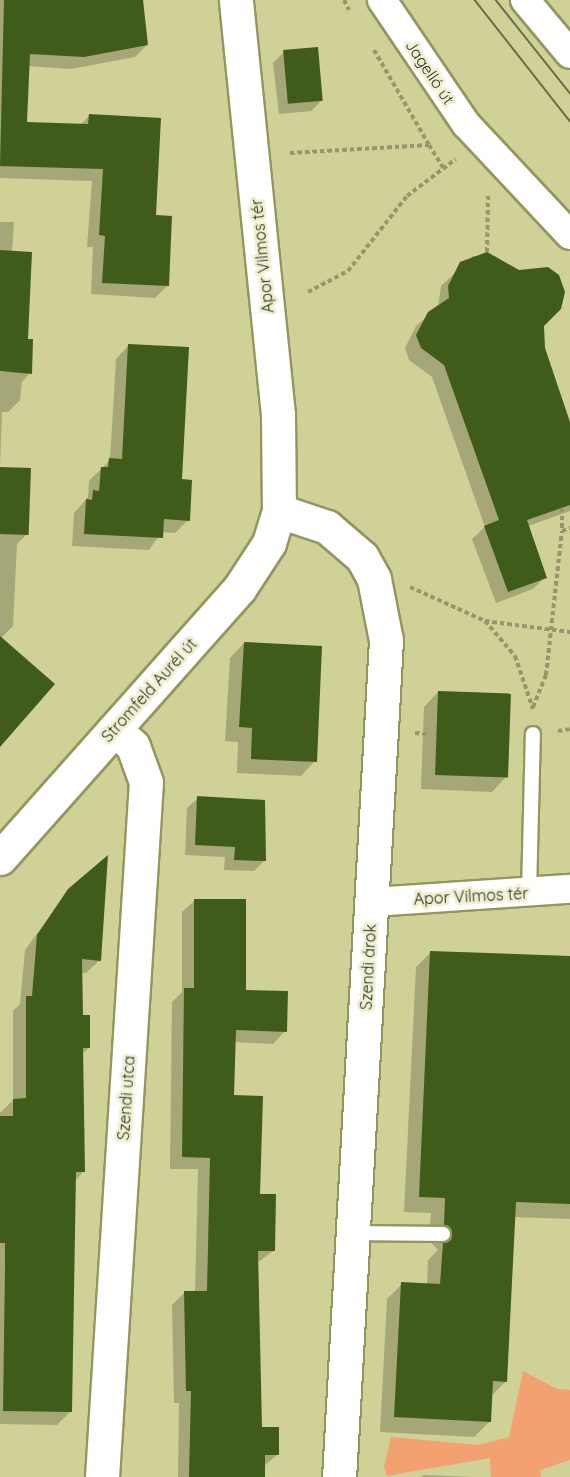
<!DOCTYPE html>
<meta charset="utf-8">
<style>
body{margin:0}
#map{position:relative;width:570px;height:1477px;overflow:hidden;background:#cfd197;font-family:Quicksand,sans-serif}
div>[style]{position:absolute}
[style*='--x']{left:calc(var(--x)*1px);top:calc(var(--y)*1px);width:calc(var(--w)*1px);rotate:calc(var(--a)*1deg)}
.green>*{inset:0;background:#f4a172}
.shadow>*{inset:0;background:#0003}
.building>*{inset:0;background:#405c1b;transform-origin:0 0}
.path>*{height:4px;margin-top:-2px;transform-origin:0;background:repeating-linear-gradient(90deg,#95976a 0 4.5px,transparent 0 7.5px)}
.roads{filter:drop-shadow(2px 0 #94965f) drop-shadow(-2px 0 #94965f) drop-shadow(0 2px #94965f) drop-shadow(0 -2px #94965f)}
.lane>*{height:14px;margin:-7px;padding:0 7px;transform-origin:7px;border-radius:7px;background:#fff}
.street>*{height:28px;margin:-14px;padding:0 14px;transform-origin:14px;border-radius:14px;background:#fff}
.secondary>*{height:33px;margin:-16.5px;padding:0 16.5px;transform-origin:16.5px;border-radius:16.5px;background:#fff}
.tram>*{height:1.5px;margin:-0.75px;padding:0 0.75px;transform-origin:0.75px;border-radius:0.75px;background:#6b6c48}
span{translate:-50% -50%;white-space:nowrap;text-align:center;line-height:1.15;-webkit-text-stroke:6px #eeefd3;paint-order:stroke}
.street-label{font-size:16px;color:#2f3019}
</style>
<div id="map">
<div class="green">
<i style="clip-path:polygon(523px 1371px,557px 1389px,570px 1390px,570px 1460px,540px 1470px,541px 1477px,491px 1477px,490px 1458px,387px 1476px,384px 1467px,391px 1437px,479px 1445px,509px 1437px)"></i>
</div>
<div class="shadow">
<i style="clip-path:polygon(0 0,143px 0,147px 45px,135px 57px,71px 69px,28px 66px,25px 124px,80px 125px,89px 116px,154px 217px,167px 286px,155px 298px,91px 294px,93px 247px,87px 247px,92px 181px,0 178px)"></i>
<i style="clip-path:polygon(284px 52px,322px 100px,311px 111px,279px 114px,273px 63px)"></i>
<i style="clip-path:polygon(0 222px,14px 222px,12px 252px,30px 373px,22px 382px,20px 400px,8px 412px,2px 412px,0 468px,26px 535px,17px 544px,13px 626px,1px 638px,0 638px)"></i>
<i style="clip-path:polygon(473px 256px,495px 256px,519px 271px,543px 326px,543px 348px,570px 427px,570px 511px,528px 526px,545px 577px,533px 589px,496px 603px,472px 539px,485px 527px,432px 377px,409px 360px,405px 348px,416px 326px,438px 307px,441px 286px)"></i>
<i style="clip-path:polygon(128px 346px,181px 481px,188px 520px,175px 533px,162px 532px,149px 550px,72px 546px,74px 513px,88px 497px,89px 481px,110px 460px,116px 359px)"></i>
<i style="clip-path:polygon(244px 643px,315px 761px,301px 776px,237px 773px,238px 742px,225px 741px,230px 658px)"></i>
<i style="clip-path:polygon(438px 692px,506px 777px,492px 792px,421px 789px,424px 707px)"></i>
<i style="clip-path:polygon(198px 798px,264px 861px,254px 871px,224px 870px,225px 857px,185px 855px,187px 808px)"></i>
<i style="clip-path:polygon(69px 890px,100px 960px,86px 973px,81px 973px,81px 1017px,89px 1047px,82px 1055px,84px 1171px,75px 1181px,70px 1412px,57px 1425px,0 1424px,0 1113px,13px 1100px,13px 1011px,20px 1004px,25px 950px)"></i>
<i style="clip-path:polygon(195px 900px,245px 991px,285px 1031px,273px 1044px,234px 1042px,233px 1097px,273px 1251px,257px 1263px,261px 1428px,278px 1454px,263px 1467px,263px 1477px,178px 1477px,179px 1403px,174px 1403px,172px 1305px,184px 1293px,195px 1293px,198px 1169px,170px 1169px,172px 1002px,182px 992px,182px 912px)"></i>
<i style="clip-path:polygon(431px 952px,570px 958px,570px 1219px,514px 1217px,505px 1382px,491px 1396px,489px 1422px,474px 1437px,380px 1432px,387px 1299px,402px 1284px,427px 1285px,428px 1260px,438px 1250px,429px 1240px,431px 1213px,404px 1212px,416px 967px)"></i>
<i style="clip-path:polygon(424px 1475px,472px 1477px,421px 1477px)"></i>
</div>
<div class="building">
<i style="clip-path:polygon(4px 0,143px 0,148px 45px,84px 57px,30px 54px,27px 122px,88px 124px,89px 114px,161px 118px,156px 215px,172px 216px,169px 286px,102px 283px,105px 236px,99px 235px,103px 169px,0 166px)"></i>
<i style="left:318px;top:47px;width:54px;height:35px;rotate:85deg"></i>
<i style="clip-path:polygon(0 250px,32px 252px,28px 339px,33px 339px,32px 374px,0 371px)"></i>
<i style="clip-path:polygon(487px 252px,519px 270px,548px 267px,559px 275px,565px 292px,561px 309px,544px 326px,545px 348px,570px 422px,570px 505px,527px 520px,547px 578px,508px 592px,484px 526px,499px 520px,444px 365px,421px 348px,416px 335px,428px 312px,449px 298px,448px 286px,460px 262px)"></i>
<i style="clip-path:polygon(128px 344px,189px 347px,182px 479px,192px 480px,190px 521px,164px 519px,163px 538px,84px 534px,86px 499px,92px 500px,93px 490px,99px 491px,101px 467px,108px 467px,109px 458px,122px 459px)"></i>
<i style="left:0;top:467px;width:31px;height:67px;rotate:2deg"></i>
<i style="clip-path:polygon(0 636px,55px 684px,0 747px)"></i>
<i style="clip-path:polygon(244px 642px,322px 646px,317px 762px,251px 759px,252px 728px,239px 727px)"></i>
<i style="left:438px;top:691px;width:73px;height:84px;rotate:2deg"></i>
<i style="clip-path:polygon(197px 796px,265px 800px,266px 861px,234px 860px,235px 847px,195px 845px)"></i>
<i style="clip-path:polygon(108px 855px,101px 961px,82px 959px,83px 1015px,90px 1015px,90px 1048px,83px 1048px,85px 1172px,76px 1172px,72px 1412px,3px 1411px,5px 1267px,5px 1243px,0 1243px,0 1116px,13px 1116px,13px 1099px,26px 1098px,26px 996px,32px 996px,37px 935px,68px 889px)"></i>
<i style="clip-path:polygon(194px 899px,246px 899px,246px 990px,288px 991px,287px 1032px,236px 1030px,234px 1095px,263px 1096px,260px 1194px,276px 1194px,275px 1251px,258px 1251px,262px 1427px,279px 1427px,279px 1455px,265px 1455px,265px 1477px,189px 1477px,191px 1391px,186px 1391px,184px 1291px,207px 1291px,210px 1158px,182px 1157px,184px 988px,194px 988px)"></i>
<i style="clip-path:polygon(430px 951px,570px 956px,570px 1204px,516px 1202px,507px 1382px,493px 1381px,491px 1422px,394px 1417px,401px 1282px,440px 1284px,443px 1243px,452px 1235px,444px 1225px,445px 1198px,419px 1197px)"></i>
</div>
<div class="path">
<i style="--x:344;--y:0;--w:11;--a:63"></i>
<i style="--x:374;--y:50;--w:110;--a:59.9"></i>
<i style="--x:290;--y:153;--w:139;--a:-3.3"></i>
<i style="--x:429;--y:145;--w:28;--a:58"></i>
<i style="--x:487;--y:252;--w:56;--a:-89"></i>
<i style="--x:308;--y:292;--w:45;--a:-27.7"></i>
<i style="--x:348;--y:271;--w:95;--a:-51.8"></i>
<i style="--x:407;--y:196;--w:61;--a:-37.1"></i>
<i style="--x:562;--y:508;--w:23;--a:90"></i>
<i style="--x:410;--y:587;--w:82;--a:24.4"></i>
<i style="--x:485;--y:621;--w:46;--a:49.4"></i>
<i style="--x:515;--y:656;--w:56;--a:71.2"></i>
<i style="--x:485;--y:621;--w:86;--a:7.4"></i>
<i style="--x:533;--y:707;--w:35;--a:-68"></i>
<i style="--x:546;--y:675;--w:145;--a:-83.7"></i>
<i style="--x:562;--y:531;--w:9;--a:-21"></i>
<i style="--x:558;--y:731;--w:12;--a:-9"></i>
<i style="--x:415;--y:733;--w:14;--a:4"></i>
</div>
<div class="roads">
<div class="lane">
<i style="--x:529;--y:893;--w:159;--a:-88.6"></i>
<i style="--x:353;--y:1233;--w:90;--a:0.6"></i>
</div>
<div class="street">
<i style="--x:382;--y:0;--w:150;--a:55.9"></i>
<i style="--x:466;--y:124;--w:152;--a:46.9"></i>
<i style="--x:525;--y:0;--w:70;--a:50.2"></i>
<i style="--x:372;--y:902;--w:198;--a:-3.8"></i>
</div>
<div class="secondary">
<i style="--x:279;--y:511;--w:51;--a:18.4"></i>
<i style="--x:327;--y:527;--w:46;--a:40.6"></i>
<i style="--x:362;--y:557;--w:25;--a:61"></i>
<i style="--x:374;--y:579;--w:62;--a:78.9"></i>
<i style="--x:386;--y:640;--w:838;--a:93.21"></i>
<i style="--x:0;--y:858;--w:360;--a:-48.4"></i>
<i style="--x:239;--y:589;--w:55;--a:-56.9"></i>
<i style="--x:269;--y:543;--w:34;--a:-73"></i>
<i style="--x:279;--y:511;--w:96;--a:-90.6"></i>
<i style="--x:278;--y:415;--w:417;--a:-95.8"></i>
<i style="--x:102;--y:1477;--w:696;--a:-86.38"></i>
<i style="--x:146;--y:782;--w:38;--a:-110"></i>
<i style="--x:133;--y:746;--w:25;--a:-138"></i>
</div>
</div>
<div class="tram">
<i style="--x:475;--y:0;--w:154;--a:51.9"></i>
<i style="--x:496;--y:0;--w:119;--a:51.5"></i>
</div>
<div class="street-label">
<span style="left:430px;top:72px;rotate:56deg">Jagelló út</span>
<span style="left:262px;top:256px;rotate:-96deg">Apor Vilmos tér</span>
<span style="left:149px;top:690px;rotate:-48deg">Stromfeld Aurél út</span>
<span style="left:471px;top:896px;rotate:-3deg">Apor Vilmos tér</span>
<span style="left:368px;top:967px;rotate:-87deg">Szendi árok</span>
<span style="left:126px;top:1098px;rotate:-86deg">Szendi utca</span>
</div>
</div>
